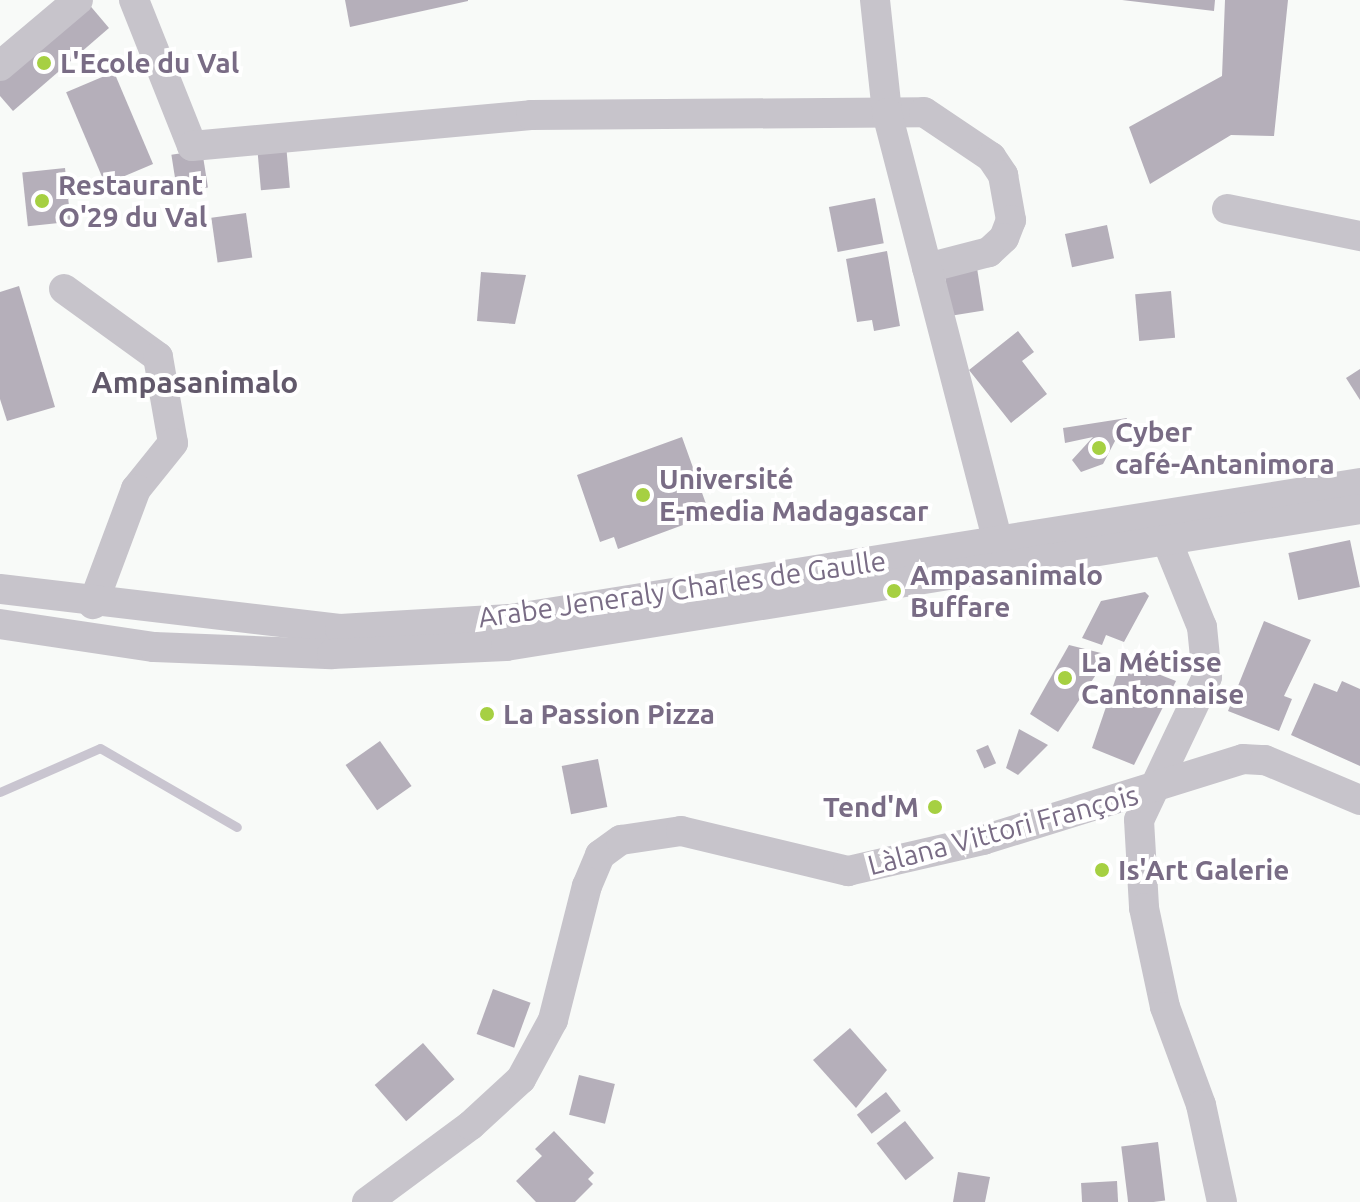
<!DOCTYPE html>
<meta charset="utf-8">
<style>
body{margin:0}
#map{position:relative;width:1360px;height:1202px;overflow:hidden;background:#f8faf8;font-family:Ubuntu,sans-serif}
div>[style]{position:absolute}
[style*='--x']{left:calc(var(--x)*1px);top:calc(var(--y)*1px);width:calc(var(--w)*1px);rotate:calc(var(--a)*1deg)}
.stream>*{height:9px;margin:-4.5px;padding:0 4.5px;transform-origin:4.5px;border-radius:4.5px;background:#c9c5d0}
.building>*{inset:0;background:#b5afba;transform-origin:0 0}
.minor>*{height:30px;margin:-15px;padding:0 15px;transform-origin:15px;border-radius:15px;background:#c7c4cb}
.dots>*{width:22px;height:22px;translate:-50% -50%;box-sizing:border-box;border:4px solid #fff;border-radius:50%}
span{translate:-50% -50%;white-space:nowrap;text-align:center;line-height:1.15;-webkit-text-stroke:8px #fff;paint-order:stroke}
.poi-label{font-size:28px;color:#796c85;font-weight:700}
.left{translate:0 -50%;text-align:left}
.right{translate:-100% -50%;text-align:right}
.street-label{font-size:28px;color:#796c85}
.neighbourhood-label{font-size:30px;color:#62596b;font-weight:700}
</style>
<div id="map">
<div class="stream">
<i style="--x:0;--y:792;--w:109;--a:-23.7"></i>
<i style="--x:100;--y:748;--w:158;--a:30"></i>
</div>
<div class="building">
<i style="clip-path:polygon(345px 0,468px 0,468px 1px,350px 27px)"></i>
<i style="clip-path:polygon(1122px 0,1215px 0,1214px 11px)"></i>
<i style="clip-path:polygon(1225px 0,1288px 0,1274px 136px,1231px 135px,1150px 184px,1129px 127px,1222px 76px)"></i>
<i style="clip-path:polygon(87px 2px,109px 28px,13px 111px,0 96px,0 76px)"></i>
<i style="left:114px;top:72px;width:100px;height:52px;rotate:67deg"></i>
<i style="left:286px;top:144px;width:44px;height:29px;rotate:85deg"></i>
<i style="left:202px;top:150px;width:38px;height:31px;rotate:81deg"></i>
<i style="left:65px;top:168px;width:54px;height:43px;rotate:84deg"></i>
<i style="left:875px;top:198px;width:46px;height:47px;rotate:79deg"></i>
<i style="left:246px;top:213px;width:45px;height:35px;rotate:82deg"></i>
<i style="left:1107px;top:225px;width:34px;height:43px;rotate:78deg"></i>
<i style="clip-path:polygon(887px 251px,900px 326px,874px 331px,872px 320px,857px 322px,846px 259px)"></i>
<i style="left:977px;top:268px;width:43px;height:33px;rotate:81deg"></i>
<i style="clip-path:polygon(481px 272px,526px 275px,515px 324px,477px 321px)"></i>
<i style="clip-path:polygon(19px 286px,55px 407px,7px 421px,0 399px,0 292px)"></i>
<i style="left:1171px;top:291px;width:47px;height:36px;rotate:85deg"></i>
<i style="clip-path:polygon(1018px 331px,1034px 352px,1022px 361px,1047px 394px,1011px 423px,969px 370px)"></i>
<i style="clip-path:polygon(1360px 369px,1360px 400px,1346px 378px)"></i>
<i style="clip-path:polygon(1127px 418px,1103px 464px,1081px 472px,1072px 460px,1093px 437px,1065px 443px,1063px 428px)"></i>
<i style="clip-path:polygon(682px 437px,710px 515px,618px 549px,614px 537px,600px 542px,577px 475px)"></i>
<i style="left:1350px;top:540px;width:48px;height:63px;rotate:78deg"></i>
<i style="clip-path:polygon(1145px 592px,1149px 596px,1124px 642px,1106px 635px,1102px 645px,1082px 638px,1101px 601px)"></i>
<i style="clip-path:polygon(1264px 621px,1311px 640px,1284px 696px,1292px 699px,1279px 731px,1228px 711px)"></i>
<i style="clip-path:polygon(1069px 645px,1109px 655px,1058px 732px,1030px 714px)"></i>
<i style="clip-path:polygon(1122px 660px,1176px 681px,1134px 765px,1092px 748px)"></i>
<i style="clip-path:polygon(1342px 681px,1360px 689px,1360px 766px,1291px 735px,1314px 683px,1337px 692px)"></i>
<i style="clip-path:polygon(1019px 729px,1048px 745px,1018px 775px,1006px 768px)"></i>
<i style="left:380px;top:741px;width:55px;height:42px;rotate:55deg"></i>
<i style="left:988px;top:745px;width:20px;height:13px;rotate:66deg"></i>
<i style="left:598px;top:759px;width:49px;height:37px;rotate:79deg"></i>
<i style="left:493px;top:989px;width:40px;height:48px;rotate:20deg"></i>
<i style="clip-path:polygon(850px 1028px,887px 1070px,856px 1108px,813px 1060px)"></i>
<i style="left:423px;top:1043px;width:48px;height:64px;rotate:49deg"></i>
<i style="left:579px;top:1075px;width:37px;height:41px;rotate:14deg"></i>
<i style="left:886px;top:1092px;width:24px;height:37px;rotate:52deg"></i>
<i style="left:905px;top:1121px;width:47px;height:36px;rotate:52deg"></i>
<i style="clip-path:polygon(554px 1131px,594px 1173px,588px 1179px,593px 1184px,575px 1202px,536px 1202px,516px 1181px,542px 1156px,535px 1149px)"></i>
<i style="left:1158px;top:1142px;width:59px;height:37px;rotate:83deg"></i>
<i style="clip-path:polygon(958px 1172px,990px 1177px,985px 1202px,953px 1202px)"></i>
<i style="left:1117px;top:1181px;width:21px;height:36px;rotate:87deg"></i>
</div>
<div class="minor">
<i style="--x:134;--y:0;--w:157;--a:68.3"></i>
<i style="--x:192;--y:146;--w:340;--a:-5.2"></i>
<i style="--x:531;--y:115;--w:393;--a:-0.4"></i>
<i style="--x:924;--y:112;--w:81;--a:33.9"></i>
<i style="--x:991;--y:157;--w:22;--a:56"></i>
<i style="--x:1003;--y:175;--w:46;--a:79.9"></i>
<i style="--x:1011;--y:220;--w:19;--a:111"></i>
<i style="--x:1004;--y:238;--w:21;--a:137"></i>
<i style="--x:989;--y:252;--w:64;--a:165.5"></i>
<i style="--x:875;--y:0;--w:114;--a:83.9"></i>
<i style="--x:887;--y:113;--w:463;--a:75.5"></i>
<i style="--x:0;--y:66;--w:102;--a:-40.2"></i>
<i style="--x:1227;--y:209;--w:136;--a:11.5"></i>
<i style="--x:64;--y:289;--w:116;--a:35.9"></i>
<i style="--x:158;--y:357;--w:87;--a:80.1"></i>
<i style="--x:173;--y:443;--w:59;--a:128.8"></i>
<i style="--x:136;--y:489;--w:123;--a:110.5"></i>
<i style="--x:1167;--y:541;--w:93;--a:67.9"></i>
<i style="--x:1202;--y:627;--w:50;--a:84.3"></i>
<i style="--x:1207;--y:677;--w:158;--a:115.4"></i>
<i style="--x:1139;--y:820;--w:88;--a:86.7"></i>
<i style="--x:1144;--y:908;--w:101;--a:78"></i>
<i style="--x:1165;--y:1007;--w:104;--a:69.8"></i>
<i style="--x:1201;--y:1105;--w:99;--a:77.8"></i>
<i style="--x:0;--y:589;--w:342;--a:6.7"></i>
<i style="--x:340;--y:629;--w:170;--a:-3.4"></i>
<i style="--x:510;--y:619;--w:861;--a:-9.09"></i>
<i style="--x:0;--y:624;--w:156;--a:8.5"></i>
<i style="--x:154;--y:647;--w:178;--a:2.3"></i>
<i style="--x:332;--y:654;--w:174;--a:-2.6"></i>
<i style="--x:506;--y:646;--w:865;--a:-9.11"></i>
<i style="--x:367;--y:1202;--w:129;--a:-36.5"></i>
<i style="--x:471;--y:1125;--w:68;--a:-42.6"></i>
<i style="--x:521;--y:1079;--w:67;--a:-61.5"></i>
<i style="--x:553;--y:1020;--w:138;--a:-75.8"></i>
<i style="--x:587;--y:886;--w:34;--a:-67"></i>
<i style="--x:600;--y:855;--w:26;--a:-36"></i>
<i style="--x:621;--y:840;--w:61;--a:-8.5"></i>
<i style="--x:681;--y:831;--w:172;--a:13.5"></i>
<i style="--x:848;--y:871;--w:139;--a:-12.9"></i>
<i style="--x:983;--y:840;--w:272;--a:-17.3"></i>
<i style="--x:1243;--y:759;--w:22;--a:3"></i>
<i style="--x:1265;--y:760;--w:103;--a:22.8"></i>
</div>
<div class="dots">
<i style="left:44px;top:63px;background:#a6d042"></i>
<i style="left:42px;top:201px;background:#a6d042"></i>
<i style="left:1099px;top:448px;background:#a6d042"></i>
<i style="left:643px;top:495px;background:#a6d042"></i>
<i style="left:894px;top:591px;background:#a6d042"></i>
<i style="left:1065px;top:678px;background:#a6d042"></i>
<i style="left:487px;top:714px;background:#a6d042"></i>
<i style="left:935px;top:807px;background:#a6d042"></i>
<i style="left:1102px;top:870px;background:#a6d042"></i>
</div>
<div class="poi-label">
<span class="left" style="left:60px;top:63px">L'Ecole du Val</span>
<span class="left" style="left:58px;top:201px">Restaurant<br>O'29 du Val</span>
<span class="left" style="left:1115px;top:448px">Cyber<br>café-Antanimora</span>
<span class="left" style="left:659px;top:495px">Université<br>E-media Madagascar</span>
<span class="left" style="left:910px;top:591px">Ampasanimalo<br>Buffare</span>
<span class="left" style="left:1081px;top:678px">La Métisse<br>Cantonnaise</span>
<span class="left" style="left:503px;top:714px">La Passion Pizza</span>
<span class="right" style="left:919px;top:807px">Tend'M</span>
<span class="left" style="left:1118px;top:870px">Is'Art Galerie</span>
</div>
<div class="street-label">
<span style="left:682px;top:589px;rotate:-8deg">Arabe Jeneraly Charles de Gaulle</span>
<span style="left:1003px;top:830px;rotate:-15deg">Làlana Vittori François</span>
</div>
<div class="neighbourhood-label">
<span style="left:195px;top:382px">Ampasanimalo</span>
</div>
</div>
